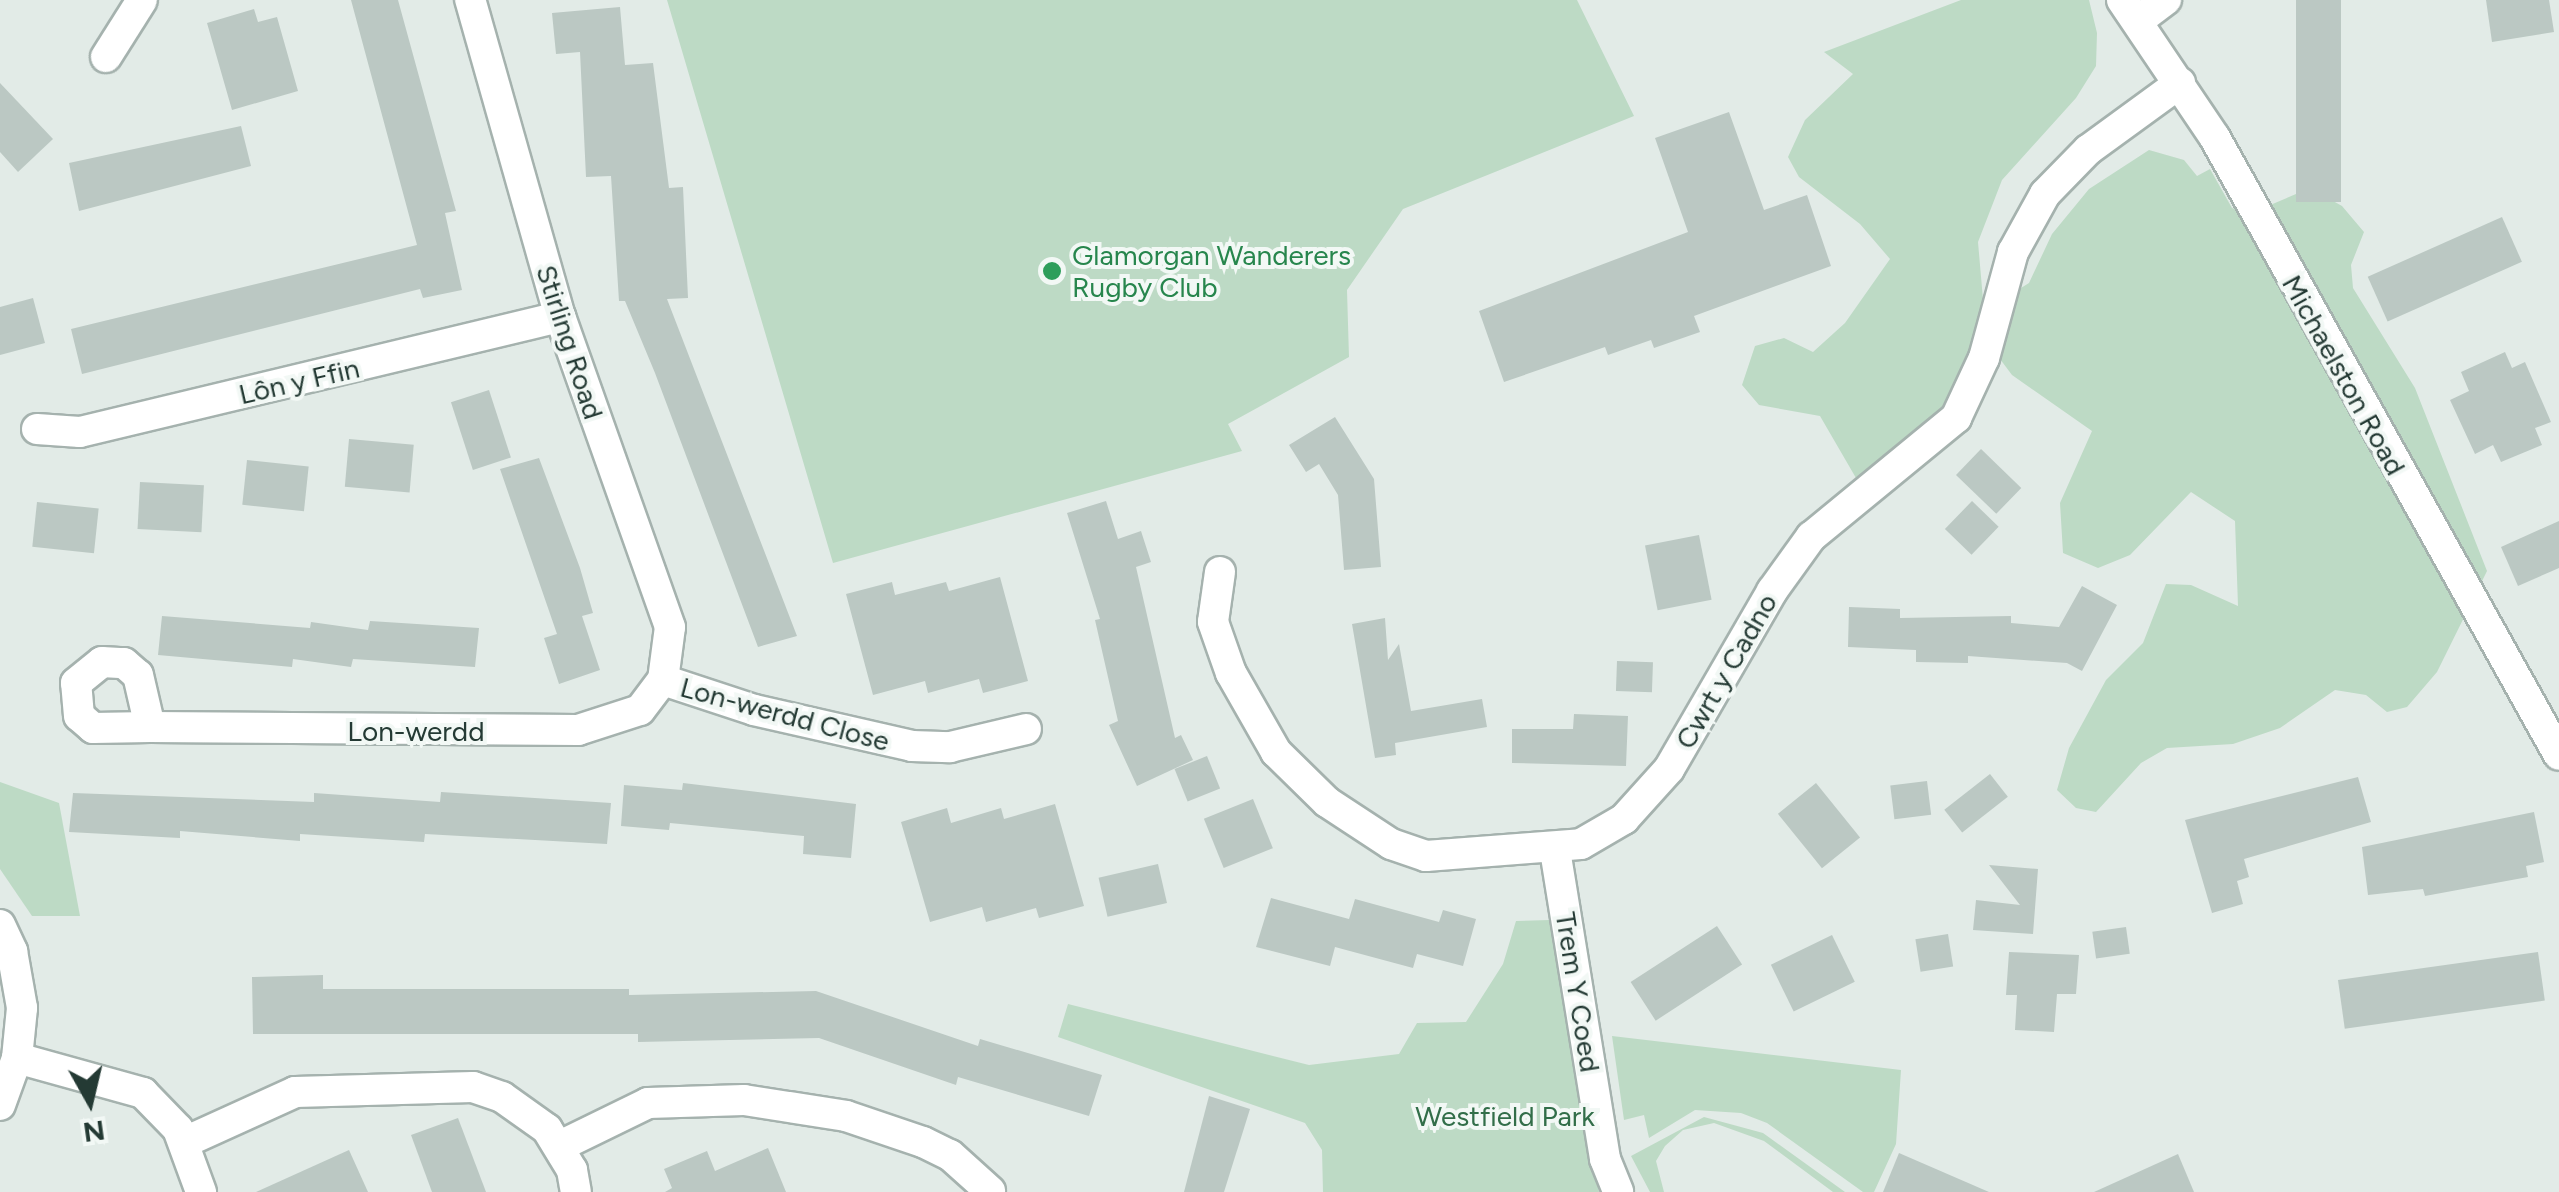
<!DOCTYPE html>
<meta charset="utf-8">
<style>
body{margin:0}
#map{position:relative;width:2559px;height:1192px;overflow:hidden;background:#e2ebe7;font-family:Figtree,sans-serif}
div>[style]{position:absolute}
[style*='--x']{left:calc(var(--x)*1px);top:calc(var(--y)*1px);width:calc(var(--w)*1px);rotate:calc(var(--a)*1deg)}
.green>*{inset:0;background:#bddac5}
.building>*{inset:0;background:#bbc8c3;transform-origin:0 0}
.roads{filter:drop-shadow(2px 0 #a5b2ae) drop-shadow(-2px 0 #a5b2ae) drop-shadow(0 2px #a5b2ae) drop-shadow(0 -2px #a5b2ae)}
.street>*{height:30px;margin:-15px;padding:0 15px;transform-origin:15px;border-radius:15px;background:#fff}
.secondary>*{height:30px;margin:-15px;padding:0 15px;transform-origin:15px;border-radius:15px;background:#fff}
.dots>*{width:28px;height:28px;translate:-50% -50%;box-sizing:border-box;border:5px solid #f2f8f5;border-radius:50%}
span{translate:-50% -50%;white-space:nowrap;text-align:center;line-height:1.15;-webkit-text-stroke:8px #f2f8f5;paint-order:stroke}
.leisure-label{font-size:28px;color:#27864d}
.left{translate:0 -50%;text-align:left}
.street-label{font-size:28px;color:#243a34}
.park-label{font-size:28px;color:#326e49}
.north{position:absolute;left:40px;top:1052px;width:100px;height:100px;-webkit-text-stroke:8px #f2f8f5;paint-order:stroke;rotate:172deg;font-size:28px;font-weight:700;line-height:40px;text-align:center;color:#243a34}
.north::after{content:'';display:block;margin:auto;width:35px;height:45px;background:#243a34;clip-path:polygon(50% 0,100% 100%,50% 72%,0 100%)}
</style>
<div id="map">
<div class="green">
<i style="clip-path:polygon(667px 0,1577px 0,1634px 116px,1403px 209px,1347px 290px,1349px 357px,1228px 424px,1242px 451px,833px 563px)"></i>
<i style="clip-path:polygon(1961px 0,2089px 0,2097px 33px,2096px 66px,2076px 98px,2002px 180px,1978px 242px,1984px 311px,2029px 283px,2052px 234px,2089px 189px,2149px 150px,2184px 160px,2197px 176px,2210px 169px,2232px 208px,2249px 214px,2310px 188px,2342px 206px,2364px 232px,2351px 265px,2353px 288px,2415px 388px,2487px 571px,2437px 672px,2407px 707px,2387px 712px,2366px 695px,2335px 690px,2280px 728px,2233px 744px,2167px 748px,2141px 763px,2096px 812px,2076px 808px,2057px 790px,2069px 748px,2106px 680px,2143px 643px,2166px 584px,2191px 585px,2238px 606px,2235px 521px,2191px 492px,2130px 555px,2098px 568px,2063px 553px,2060px 503px,2092px 431px,2012px 375px,2000px 359px,1958px 386px,1900px 482px,1856px 478px,1820px 416px,1759px 405px,1742px 385px,1755px 346px,1784px 338px,1813px 352px,1845px 323px,1890px 259px,1860px 224px,1799px 177px,1788px 157px,1805px 120px,1853px 74px,1824px 52px)"></i>
<i style="clip-path:polygon(0 782px,59px 803px,80px 916px,32px 916px,0 869px)"></i>
<i style="clip-path:polygon(1550px 920px,1599px 1192px,1323px 1192px,1322px 1150px,1305px 1123px,1058px 1037px,1068px 1004px,1309px 1065px,1399px 1054px,1417px 1023px,1466px 1022px,1503px 964px,1516px 921px)"></i>
<i style="clip-path:polygon(1612px 1036px,1901px 1070px,1896px 1144px,1874px 1192px,1863px 1192px,1767px 1123px,1741px 1113px,1695px 1110px,1649px 1138px,1644px 1115px,1624px 1120px)"></i>
<i style="clip-path:polygon(1704px 1117px,1763px 1133px,1845px 1192px,1833px 1192px,1764px 1141px,1714px 1123px,1683px 1130px,1665px 1146px,1656px 1161px,1664px 1192px,1650px 1192px,1631px 1156px)"></i>
</div>
<div class="building">
<i style="clip-path:polygon(351px 0,398px 0,456px 211px,445px 213px,462px 290px,423px 298px,420px 289px,82px 374px,71px 329px,417px 245px)"></i>
<i style="left:2296px;top:0;width:45px;height:202px"></i>
<i style="clip-path:polygon(2486px 0,2549px 0,2554px 32px,2492px 42px)"></i>
<i style="clip-path:polygon(620px 7px,625px 65px,653px 63px,669px 188px,683px 187px,688px 298px,667px 299px,797px 636px,758px 647px,655px 373px,625px 301px,619px 301px,611px 176px,586px 177px,580px 52px,556px 54px,552px 13px)"></i>
<i style="clip-path:polygon(254px 9px,258px 22px,277px 17px,298px 91px,232px 110px,207px 23px)"></i>
<i style="clip-path:polygon(0 83px,53px 139px,18px 172px,0 152px)"></i>
<i style="clip-path:polygon(1729px 112px,1764px 210px,1807px 195px,1831px 266px,1694px 316px,1700px 332px,1654px 348px,1651px 340px,1608px 355px,1605px 347px,1504px 382px,1479px 311px,1688px 232px,1655px 138px)"></i>
<i style="clip-path:polygon(241px 126px,251px 166px,79px 211px,69px 163px)"></i>
<i style="left:2502px;top:217px;width:49px;height:147px;rotate:66deg"></i>
<i style="clip-path:polygon(33px 298px,45px 343px,0 355px,0 307px)"></i>
<i style="clip-path:polygon(2505px 352px,2512px 368px,2525px 362px,2551px 422px,2535px 428px,2542px 445px,2501px 462px,2493px 445px,2475px 454px,2450px 400px,2469px 391px,2461px 372px)"></i>
<i style="left:489px;top:390px;width:71px;height:40px;rotate:72deg"></i>
<i style="clip-path:polygon(1335px 417px,1374px 479px,1381px 567px,1344px 570px,1338px 495px,1319px 464px,1306px 472px,1289px 445px)"></i>
<i style="left:349px;top:439px;width:65px;height:48px;rotate:5deg"></i>
<i style="left:1981px;top:449px;width:56px;height:36px;rotate:44deg"></i>
<i style="clip-path:polygon(539px 458px,580px 568px,593px 613px,582px 616px,600px 670px,559px 684px,544px 638px,557px 634px,500px 469px)"></i>
<i style="left:247px;top:460px;width:62px;height:45px;rotate:6deg"></i>
<i style="left:140px;top:482px;width:64px;height:47px;rotate:3deg"></i>
<i style="clip-path:polygon(1106px 501px,1118px 539px,1141px 531px,1151px 562px,1136px 567px,1175px 738px,1181px 735px,1193px 760px,1137px 786px,1109px 725px,1118px 721px,1095px 620px,1100px 619px,1067px 513px)"></i>
<i style="left:1972px;top:501px;width:37px;height:39px;rotate:44deg"></i>
<i style="left:37px;top:502px;width:62px;height:45px;rotate:6deg"></i>
<i style="clip-path:polygon(2559px 521px,2559px 568px,2518px 586px,2501px 547px)"></i>
<i style="left:1699px;top:535px;width:66px;height:55px;rotate:79deg"></i>
<i style="clip-path:polygon(1000px 577px,1028px 681px,983px 693px,979px 679px,928px 693px,925px 681px,873px 695px,846px 594px,892px 582px,895px 595px,946px 582px,949px 591px)"></i>
<i style="clip-path:polygon(2082px 586px,2117px 605px,2082px 671px,2067px 663px,1968px 656px,1968px 663px,1916px 662px,1916px 650px,1848px 647px,1849px 607px,1900px 609px,1900px 618px,2011px 616px,2011px 623px,2059px 627px)"></i>
<i style="clip-path:polygon(162px 616px,310px 628px,311px 622px,368px 630px,370px 621px,479px 628px,475px 667px,353px 659px,351px 667px,293px 659px,292px 667px,158px 655px)"></i>
<i style="clip-path:polygon(1385px 618px,1388px 660px,1399px 644px,1411px 711px,1482px 699px,1487px 727px,1395px 743px,1396px 755px,1375px 758px,1352px 624px)"></i>
<i style="left:1617px;top:661px;width:36px;height:30px;rotate:2deg"></i>
<i style="clip-path:polygon(1574px 714px,1628px 716px,1626px 766px,1512px 763px,1512px 729px,1573px 729px)"></i>
<i style="left:1207px;top:756px;width:35px;height:35px;rotate:68deg"></i>
<i style="left:1990px;top:774px;width:29px;height:58px;rotate:52deg"></i>
<i style="clip-path:polygon(2358px 777px,2371px 822px,2244px 859px,2249px 877px,2237px 881px,2243px 904px,2212px 913px,2185px 820px)"></i>
<i style="left:1927px;top:781px;width:34px;height:37px;rotate:83deg"></i>
<i style="clip-path:polygon(683px 783px,856px 804px,851px 858px,803px 854px,804px 836px,670px 823px,669px 830px,621px 826px,624px 785px,682px 790px)"></i>
<i style="left:1816px;top:783px;width:70px;height:49px;rotate:51deg"></i>
<i style="clip-path:polygon(441px 792px,611px 803px,607px 844px,425px 834px,424px 842px,300px 834px,300px 841px,180px 831px,180px 838px,69px 832px,73px 793px,314px 802px,314px 793px,440px 802px)"></i>
<i style="left:1253px;top:799px;width:53px;height:53px;rotate:68deg"></i>
<i style="clip-path:polygon(1055px 804px,1084px 906px,1039px 918px,1036px 908px,986px 922px,982px 907px,930px 922px,901px 822px,947px 808px,951px 823px,1001px 808px,1004px 819px)"></i>
<i style="clip-path:polygon(2534px 812px,2544px 862px,2526px 866px,2528px 877px,2425px 896px,2423px 889px,2368px 895px,2362px 847px)"></i>
<i style="left:1158px;top:864px;width:40px;height:61px;rotate:77deg"></i>
<i style="clip-path:polygon(1989px 865px,2038px 869px,2033px 934px,1973px 930px,1976px 900px,2020px 905px)"></i>
<i style="clip-path:polygon(1271px 898px,1349px 919px,1355px 899px,1439px 922px,1443px 910px,1476px 919px,1463px 966px,1417px 954px,1413px 968px,1335px 947px,1330px 966px,1256px 947px)"></i>
<i style="left:1717px;top:926px;width:46px;height:103px;rotate:57deg"></i>
<i style="left:2126px;top:927px;width:27px;height:34px;rotate:82deg"></i>
<i style="left:1948px;top:934px;width:33px;height:33px;rotate:81deg"></i>
<i style="left:1832px;top:935px;width:52px;height:68px;rotate:64deg"></i>
<i style="clip-path:polygon(2009px 952px,2079px 955px,2076px 994px,2057px 994px,2054px 1032px,2015px 1030px,2017px 995px,2006px 995px)"></i>
<i style="left:2538px;top:952px;width:49px;height:202px;rotate:82deg"></i>
<i style="clip-path:polygon(323px 975px,323px 989px,629px 989px,629px 995px,816px 991px,978px 1046px,980px 1039px,1102px 1075px,1089px 1116px,958px 1077px,956px 1085px,819px 1038px,638px 1042px,638px 1034px,253px 1034px,252px 977px)"></i>
<i style="clip-path:polygon(1209px 1096px,1250px 1109px,1224px 1192px,1184px 1192px)"></i>
<i style="clip-path:polygon(458px 1118px,486px 1192px,432px 1192px,411px 1135px)"></i>
<i style="clip-path:polygon(768px 1148px,786px 1192px,665px 1192px,672px 1188px,664px 1169px,707px 1151px,715px 1171px)"></i>
<i style="clip-path:polygon(349px 1150px,368px 1192px,256px 1192px)"></i>
<i style="clip-path:polygon(1899px 1153px,1989px 1192px,1883px 1192px)"></i>
<i style="clip-path:polygon(2178px 1154px,2194px 1192px,2094px 1192px)"></i>
</div>
<div class="roads">
<div class="street">
<i style="--x:2139;--y:20;--w:34;--a:-37"></i>
<i style="--x:106;--y:57;--w:67;--a:-57.7"></i>
<i style="--x:37;--y:429;--w:43;--a:4"></i>
<i style="--x:80;--y:432;--w:494;--a:-13.5"></i>
<i style="--x:1220;--y:572;--w:50;--a:98"></i>
<i style="--x:1213;--y:622;--w:54;--a:70.6"></i>
<i style="--x:1231;--y:673;--w:91;--a:60.3"></i>
<i style="--x:1276;--y:752;--w:71;--a:44.4"></i>
<i style="--x:1327;--y:802;--w:77;--a:33.3"></i>
<i style="--x:1391;--y:844;--w:37;--a:19"></i>
<i style="--x:1426;--y:856;--w:155;--a:-4.4"></i>
<i style="--x:1581;--y:844;--w:50;--a:-30.2"></i>
<i style="--x:1624;--y:819;--w:67;--a:-48"></i>
<i style="--x:1669;--y:769;--w:206;--a:-59.9"></i>
<i style="--x:1772;--y:591;--w:67;--a:-54.2"></i>
<i style="--x:1811;--y:537;--w:188;--a:-39.4"></i>
<i style="--x:1956;--y:418;--w:66;--a:-65"></i>
<i style="--x:1984;--y:358;--w:110;--a:-74.7"></i>
<i style="--x:2013;--y:252;--w:66;--a:-61.1"></i>
<i style="--x:2045;--y:194;--w:62;--a:-45.7"></i>
<i style="--x:2088;--y:150;--w:114;--a:-36.1"></i>
<i style="--x:102;--y:662;--w:22;--a:3"></i>
<i style="--x:124;--y:663;--w:18;--a:41"></i>
<i style="--x:138;--y:675;--w:53;--a:77"></i>
<i style="--x:150;--y:727;--w:57;--a:179"></i>
<i style="--x:93;--y:728;--w:18;--a:-139"></i>
<i style="--x:79;--y:716;--w:33;--a:-95"></i>
<i style="--x:76;--y:683;--w:33;--a:-39"></i>
<i style="--x:663;--y:680;--w:96;--a:18.2"></i>
<i style="--x:754;--y:710;--w:162;--a:12.8"></i>
<i style="--x:912;--y:746;--w:38;--a:2"></i>
<i style="--x:950;--y:747;--w:78;--a:-13.3"></i>
<i style="--x:150;--y:727;--w:428;--a:0.4"></i>
<i style="--x:578;--y:730;--w:65;--a:-17.9"></i>
<i style="--x:640;--y:710;--w:38;--a:-53"></i>
<i style="--x:663;--y:680;--w:53;--a:-82.5"></i>
<i style="--x:670;--y:627;--w:329;--a:-109.5"></i>
<i style="--x:560;--y:317;--w:330;--a:-105.8"></i>
<i style="--x:1555;--y:850;--w:313;--a:80.8"></i>
<i style="--x:1605;--y:1159;--w:35;--a:68"></i>
<i style="--x:0;--y:925;--w:29;--a:65"></i>
<i style="--x:12;--y:951;--w:58;--a:80"></i>
<i style="--x:22;--y:1008;--w:50;--a:95.7"></i>
<i style="--x:17;--y:1058;--w:50;--a:109.9"></i>
<i style="--x:17;--y:1058;--w:131;--a:15.5"></i>
<i style="--x:143;--y:1093;--w:50;--a:45.8"></i>
<i style="--x:178;--y:1129;--w:67;--a:69.9"></i>
<i style="--x:185;--y:1142;--w:121;--a:-24.4"></i>
<i style="--x:295;--y:1092;--w:178;--a:-1.6"></i>
<i style="--x:473;--y:1087;--w:31;--a:19"></i>
<i style="--x:502;--y:1097;--w:55;--a:35.4"></i>
<i style="--x:547;--y:1129;--w:48;--a:58.6"></i>
<i style="--x:572;--y:1170;--w:22;--a:80"></i>
<i style="--x:560;--y:1146;--w:98;--a:-26"></i>
<i style="--x:648;--y:1103;--w:96;--a:-1.8"></i>
<i style="--x:744;--y:1100;--w:103;--a:8.9"></i>
<i style="--x:846;--y:1116;--w:81;--a:18.7"></i>
<i style="--x:923;--y:1142;--w:30;--a:26"></i>
<i style="--x:950;--y:1155;--w:54;--a:42"></i>
</div>
<div class="secondary">
<i style="--x:2122;--y:0;--w:166;--a:56"></i>
<i style="--x:2215;--y:138;--w:706;--a:60.86"></i>
</div>
</div>
<div class="dots">
<i style="left:1052px;top:271px;background:#2e9e5b"></i>
</div>
<div class="leisure-label">
<span class="left" style="left:1072px;top:271px">Glamorgan Wanderers<br>Rugby Club</span>
</div>
<div class="street-label">
<span style="left:570px;top:342px;rotate:72deg">Stirling Road</span>
<span style="left:2344px;top:375px;rotate:61deg">Michaelston Road</span>
<span style="left:299px;top:381px;rotate:-13deg">Lôn y Ffin</span>
<span style="left:1726px;top:671px;rotate:-60deg">Cwrt y Cadno</span>
<span style="left:785px;top:714px;rotate:15deg">Lon-werdd Close</span>
<span style="left:416px;top:731px">Lon-werdd</span>
<span style="left:1578px;top:992px;rotate:81deg">Trem Y Coed</span>
</div>
<div class="park-label">
<span style="left:1505px;top:1116px">Westfield Park</span>
</div>
<div class="north">N</div>
</div>
